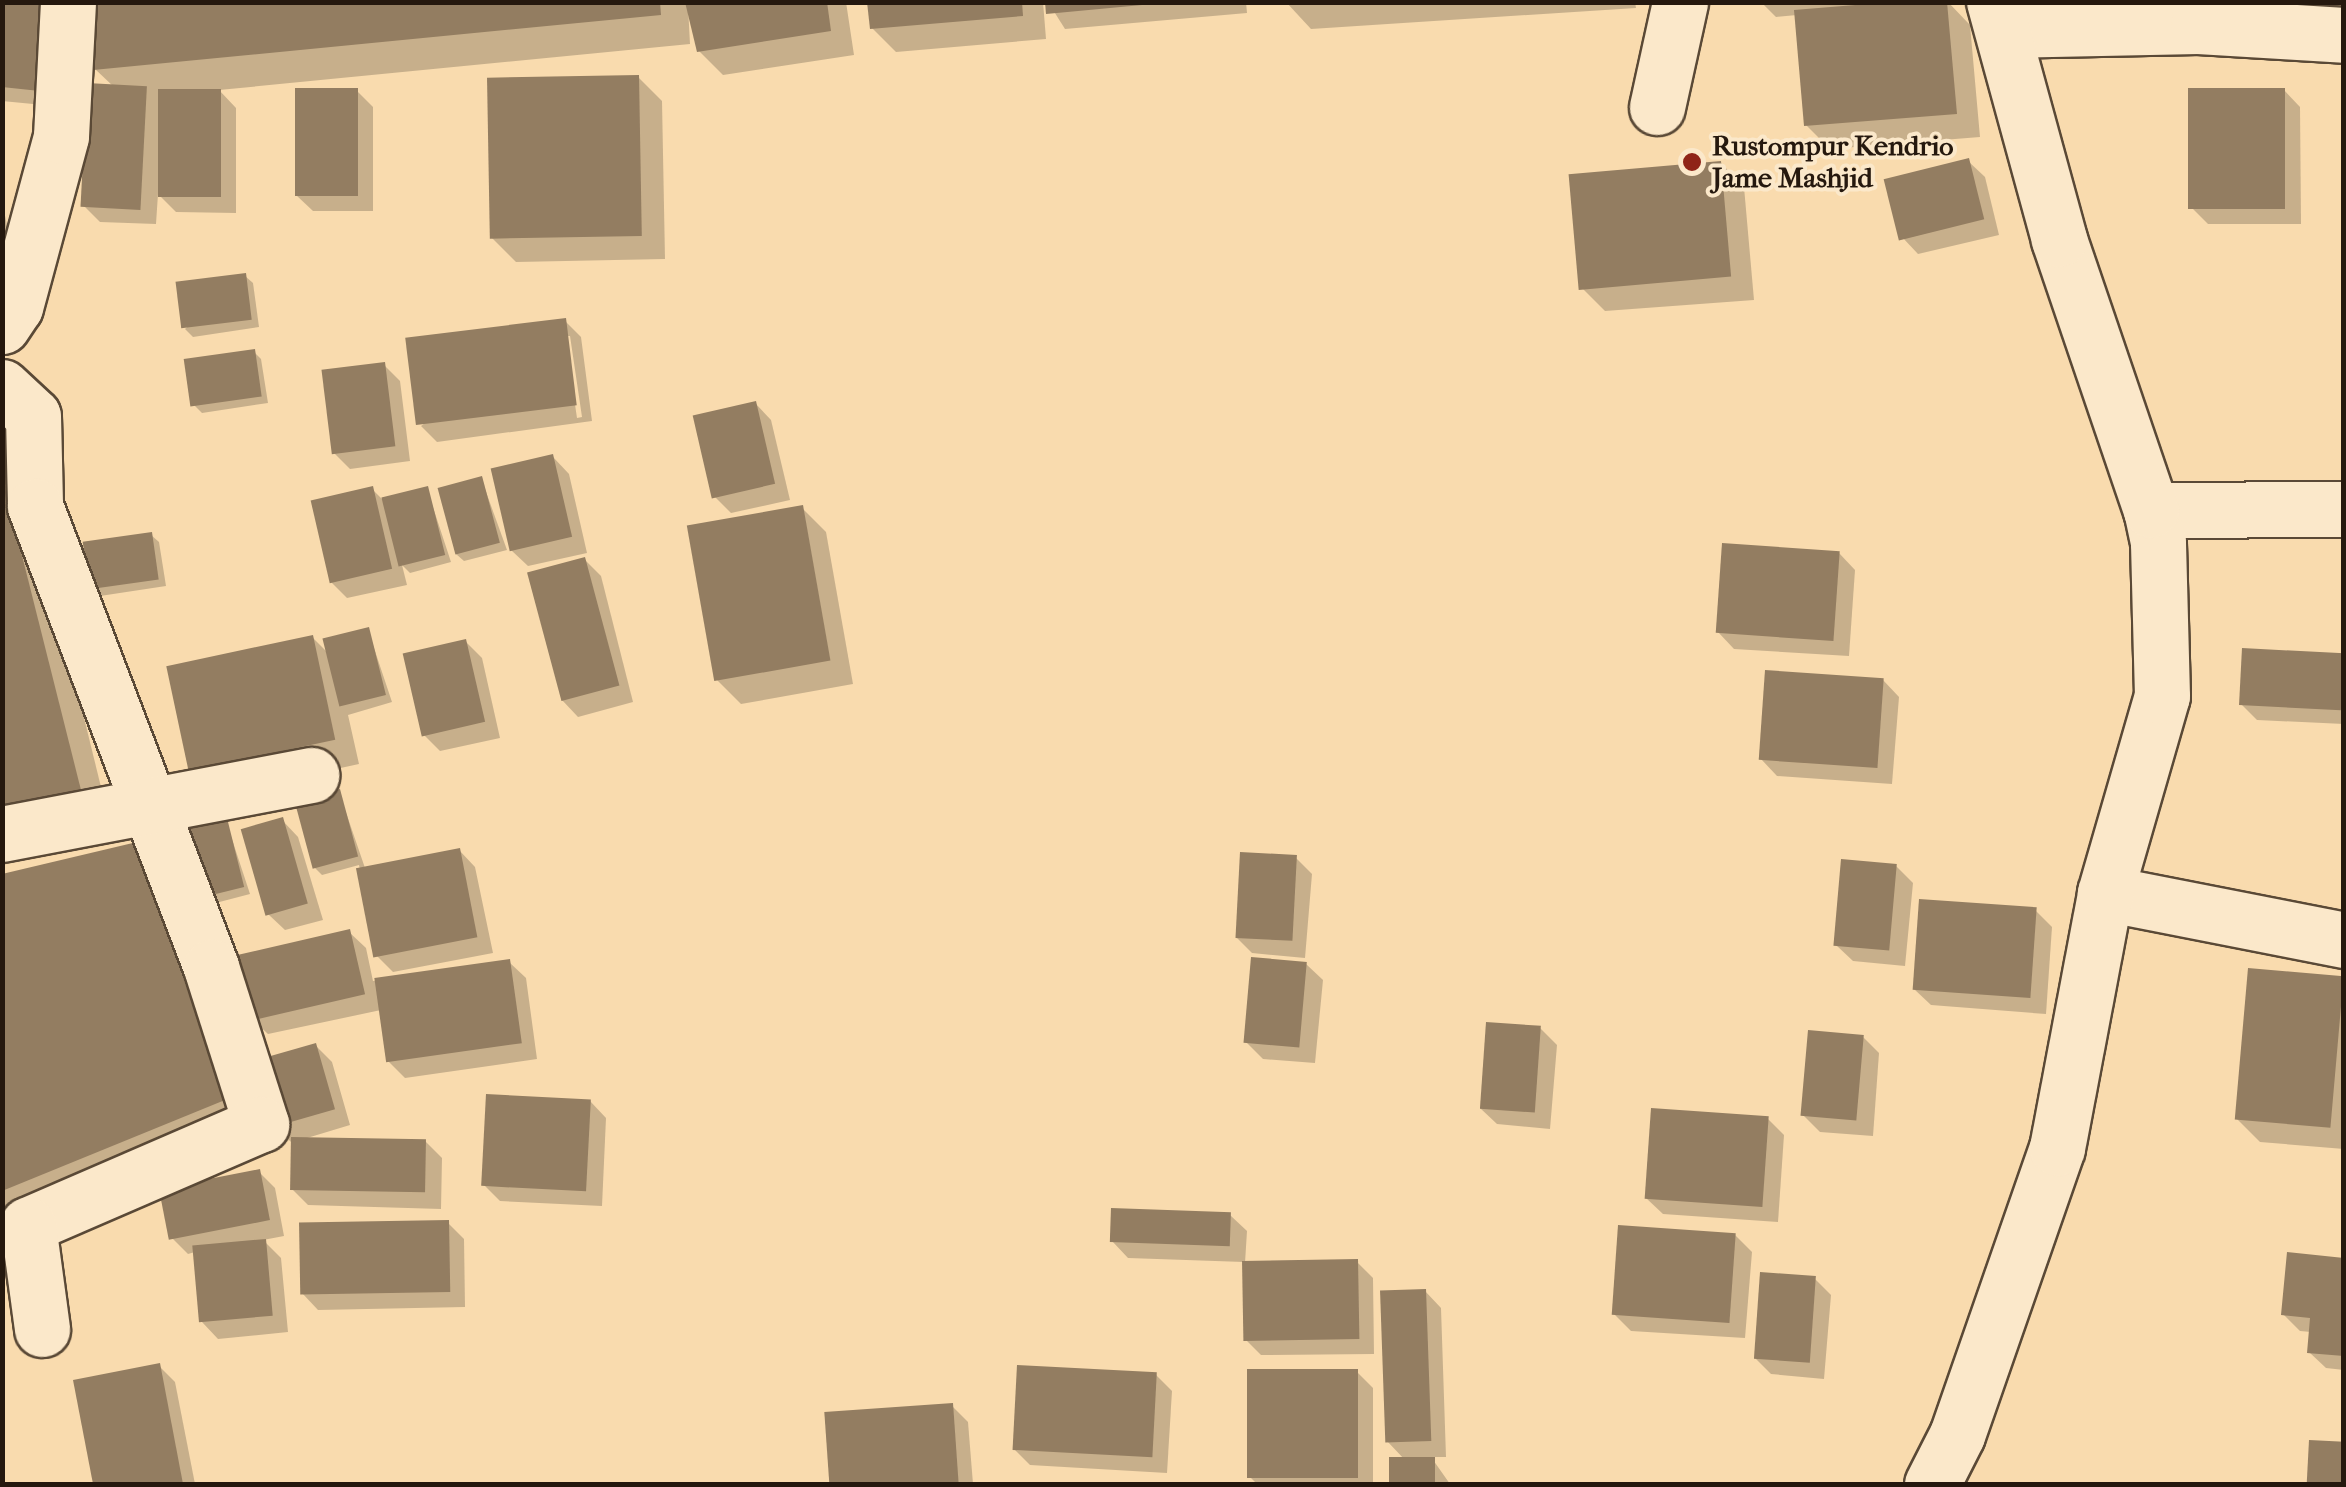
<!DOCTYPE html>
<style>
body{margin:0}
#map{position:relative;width:2346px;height:1487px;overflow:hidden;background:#f9dbae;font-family:"IM FELL French Canon",serif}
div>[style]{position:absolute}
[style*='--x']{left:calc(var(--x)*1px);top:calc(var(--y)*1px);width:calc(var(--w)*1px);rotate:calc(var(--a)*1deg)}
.shadow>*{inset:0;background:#0003}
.building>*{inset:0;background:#937d61;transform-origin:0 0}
.roads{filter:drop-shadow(2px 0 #5a4936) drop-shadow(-2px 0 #5a4936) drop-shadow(0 2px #5a4936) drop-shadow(0 -2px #5a4936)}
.street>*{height:55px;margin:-27.5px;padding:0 27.5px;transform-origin:27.5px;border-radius:27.5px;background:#fbe8ca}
.dots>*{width:28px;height:28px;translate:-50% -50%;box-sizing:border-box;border:5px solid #fbe8ca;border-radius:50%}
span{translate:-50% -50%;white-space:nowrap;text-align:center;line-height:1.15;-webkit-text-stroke:8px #fbe8ca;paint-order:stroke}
.poi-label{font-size:28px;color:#25180e;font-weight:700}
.left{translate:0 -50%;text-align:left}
.frame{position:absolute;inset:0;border:5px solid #25180e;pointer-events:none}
</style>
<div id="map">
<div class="shadow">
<i style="clip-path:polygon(2px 2px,64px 107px,2px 101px)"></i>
<i style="clip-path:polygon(93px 2px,846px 2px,854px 55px,723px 75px,699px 51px,688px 6px,690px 44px,219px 90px,236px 108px,236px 213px,176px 212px,158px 194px,156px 224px,100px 222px,84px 206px,114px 87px,95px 69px)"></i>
<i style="clip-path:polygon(870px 2px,1043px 2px,1046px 39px,896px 52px,872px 28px)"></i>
<i style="clip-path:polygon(1048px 2px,1246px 2px,1247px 13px,1065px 29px)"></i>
<i style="clip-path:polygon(1286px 2px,1635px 2px,1636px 8px,1311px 29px)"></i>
<i style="clip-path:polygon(1761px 2px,1948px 2px,1970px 25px,1980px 137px,1830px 149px,1806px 125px,1797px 15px,1776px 17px)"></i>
<i style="clip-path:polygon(638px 77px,662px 101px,665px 259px,516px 262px,492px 238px)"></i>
<i style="clip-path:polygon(2284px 90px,2300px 107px,2301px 224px,2208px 224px,2192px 208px)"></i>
<i style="clip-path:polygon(357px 91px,373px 107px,373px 211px,313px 211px,296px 195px)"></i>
<i style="clip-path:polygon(1968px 161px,1985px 177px,1999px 235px,1918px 254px,1902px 237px)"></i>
<i style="clip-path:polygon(1721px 163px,1744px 187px,1754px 300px,1605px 311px,1581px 287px)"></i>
<i style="clip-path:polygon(2px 201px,24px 308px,2px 312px)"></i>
<i style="clip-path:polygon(245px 276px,253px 283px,259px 327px,193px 337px,185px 329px)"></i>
<i style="clip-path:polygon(evenodd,565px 321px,581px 337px,592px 421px,437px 442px,421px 426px,565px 321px,565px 336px,570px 336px,582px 417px,577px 418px,565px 336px)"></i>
<i style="clip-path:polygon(254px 352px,261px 359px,268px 403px,202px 413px,194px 405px)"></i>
<i style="clip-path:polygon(384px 365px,400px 381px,410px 461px,350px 469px,333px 452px)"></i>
<i style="clip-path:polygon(755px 403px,771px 420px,790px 500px,731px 513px,715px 497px)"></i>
<i style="clip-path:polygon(553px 457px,569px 474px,587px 553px,528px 566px,511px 550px)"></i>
<i style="clip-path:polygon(481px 478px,507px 550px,464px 561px,456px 554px)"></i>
<i style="clip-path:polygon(2px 483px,34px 513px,111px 828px,2px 848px)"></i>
<i style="clip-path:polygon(372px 489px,383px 500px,427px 489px,451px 562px,410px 573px,402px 565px,407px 585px,347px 598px,331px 582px)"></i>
<i style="clip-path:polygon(802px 508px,826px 532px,853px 684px,741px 704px,717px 680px)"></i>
<i style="clip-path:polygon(151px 535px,159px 542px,166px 586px,100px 596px,92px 588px)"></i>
<i style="clip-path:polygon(1839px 553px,1855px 570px,1849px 656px,1734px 649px,1718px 632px)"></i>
<i style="clip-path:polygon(585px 560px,601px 576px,633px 702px,578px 717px,562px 700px)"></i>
<i style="clip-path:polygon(368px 630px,392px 702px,348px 715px,359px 764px,216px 795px,313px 638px,330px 655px)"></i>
<i style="clip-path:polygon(465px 641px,482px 658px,500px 738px,440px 751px,424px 735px)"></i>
<i style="clip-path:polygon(2344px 656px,2344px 724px,2257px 720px,2241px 704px)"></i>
<i style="clip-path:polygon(1883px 680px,1899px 697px,1892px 784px,1777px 776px,1761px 759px)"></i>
<i style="clip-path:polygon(339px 792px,365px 868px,459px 850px,475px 867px,493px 953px,393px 972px,377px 956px,359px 865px,322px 875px,314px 867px)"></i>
<i style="clip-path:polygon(282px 820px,298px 837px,323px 920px,285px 930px,268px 914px)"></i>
<i style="clip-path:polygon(226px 821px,250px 894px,208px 905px)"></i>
<i style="clip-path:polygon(1296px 858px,1312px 874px,1305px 958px,1252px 953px,1236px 937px)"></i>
<i style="clip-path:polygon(1896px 866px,1913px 883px,1905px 966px,1853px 961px,1836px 945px)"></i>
<i style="clip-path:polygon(166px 875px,253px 1130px,2px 1233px,2px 876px)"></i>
<i style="clip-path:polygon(2036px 911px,2052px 927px,2046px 1014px,1931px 1005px,1914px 989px)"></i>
<i style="clip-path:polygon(349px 932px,366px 948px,373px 981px,509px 962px,526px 978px,537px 1059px,405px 1078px,388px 1061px,381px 1010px,268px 1034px,251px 1018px)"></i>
<i style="clip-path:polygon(1306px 964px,1323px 980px,1315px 1063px,1263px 1059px,1246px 1042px)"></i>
<i style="clip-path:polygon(2344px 979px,2344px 1149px,2260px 1142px,2236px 1118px)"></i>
<i style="clip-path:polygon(1540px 1028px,1557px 1045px,1550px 1129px,1497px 1124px,1480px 1108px)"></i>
<i style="clip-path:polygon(1863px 1037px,1879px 1053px,1873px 1136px,1820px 1132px,1803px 1115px)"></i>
<i style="clip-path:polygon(315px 1045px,332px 1062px,350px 1125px,307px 1138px,425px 1141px,442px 1158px,441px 1209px,308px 1205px,292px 1189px,293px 1144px,275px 1126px)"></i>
<i style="clip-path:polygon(590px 1101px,606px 1118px,602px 1206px,500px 1201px,484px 1185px)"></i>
<i style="clip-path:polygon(1768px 1119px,1784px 1135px,1778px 1222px,1663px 1214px,1646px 1198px)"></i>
<i style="clip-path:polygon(259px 1172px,275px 1188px,284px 1236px,263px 1240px,281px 1258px,288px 1332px,218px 1339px,202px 1322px,195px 1252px,188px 1254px,171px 1237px)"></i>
<i style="clip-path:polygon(1230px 1215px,1247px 1231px,1245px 1263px,1357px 1262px,1373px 1278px,1374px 1354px,1261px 1355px,1245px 1339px,1244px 1262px,1128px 1258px,1112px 1241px)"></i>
<i style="clip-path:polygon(448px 1223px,464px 1239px,465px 1307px,318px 1310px,302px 1293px)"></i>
<i style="clip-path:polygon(1735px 1235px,1752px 1252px,1745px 1338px,1631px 1331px,1614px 1314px)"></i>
<i style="clip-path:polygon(2344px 1260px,2344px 1370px,2326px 1368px,2309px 1352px,2311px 1332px,2300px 1331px,2283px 1314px)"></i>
<i style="clip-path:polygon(1814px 1278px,1831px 1295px,1824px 1379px,1771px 1374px,1755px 1358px)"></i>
<i style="clip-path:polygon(1425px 1291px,1441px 1308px,1446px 1457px,1431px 1457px,1450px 1484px,1393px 1484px,1392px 1461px,1405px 1460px,1387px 1441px)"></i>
<i style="clip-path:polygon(159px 1366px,175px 1382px,195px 1484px,95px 1484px,75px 1382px)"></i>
<i style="clip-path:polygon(1357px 1372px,1373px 1388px,1373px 1484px,1257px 1484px,1250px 1477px)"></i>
<i style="clip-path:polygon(1156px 1375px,1172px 1391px,1167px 1473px,1030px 1465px,1014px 1449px)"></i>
<i style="clip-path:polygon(952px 1406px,968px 1422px,973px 1484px,831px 1484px,827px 1414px)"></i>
</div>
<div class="building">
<i style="clip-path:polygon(2px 2px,57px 4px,49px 92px,2px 87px)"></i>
<i style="clip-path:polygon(91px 2px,660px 2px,661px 15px,93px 70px)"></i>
<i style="clip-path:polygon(685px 2px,827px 2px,831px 31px,697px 52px)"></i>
<i style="clip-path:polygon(867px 2px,1022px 2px,1023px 16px,870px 29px)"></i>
<i style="clip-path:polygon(1045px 2px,1142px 2px,1142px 5px,1046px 14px)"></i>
<i style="clip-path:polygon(1892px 2px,1947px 2px,1957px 114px,1804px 126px,1794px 10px)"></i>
<i style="left:639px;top:75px;width:161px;height:152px;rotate:89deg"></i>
<i style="left:87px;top:83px;width:60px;height:124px;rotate:3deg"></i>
<i style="left:295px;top:88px;width:63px;height:108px"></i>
<i style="left:2188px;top:88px;width:97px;height:121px"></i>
<i style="left:158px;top:89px;width:63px;height:108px"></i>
<i style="left:1969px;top:158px;width:63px;height:88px;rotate:76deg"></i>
<i style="left:1721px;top:161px;width:116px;height:153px;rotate:85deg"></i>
<i style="left:246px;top:273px;width:47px;height:71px;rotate:83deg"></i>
<i style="left:566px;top:318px;width:88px;height:162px;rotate:83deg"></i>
<i style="left:255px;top:349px;width:48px;height:72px;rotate:82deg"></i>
<i style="left:385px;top:362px;width:85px;height:64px;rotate:83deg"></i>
<i style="left:756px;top:401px;width:85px;height:65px;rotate:77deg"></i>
<i style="left:553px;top:454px;width:85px;height:64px;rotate:77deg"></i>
<i style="clip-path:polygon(2px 476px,83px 798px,2px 813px)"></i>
<i style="left:482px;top:476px;width:69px;height:46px;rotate:75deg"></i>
<i style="left:373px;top:486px;width:85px;height:64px;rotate:77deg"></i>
<i style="left:428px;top:486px;width:71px;height:48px;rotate:76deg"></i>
<i style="left:803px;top:505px;width:158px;height:118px;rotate:80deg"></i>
<i style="left:152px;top:532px;width:48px;height:70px;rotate:82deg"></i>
<i style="left:1722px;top:543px;width:118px;height:90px;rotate:4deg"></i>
<i style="left:585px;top:557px;width:133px;height:60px;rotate:75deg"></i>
<i style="left:369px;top:627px;width:70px;height:48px;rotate:76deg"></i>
<i style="left:313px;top:635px;width:107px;height:150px;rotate:78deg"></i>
<i style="left:466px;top:639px;width:85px;height:65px;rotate:77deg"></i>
<i style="left:2242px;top:648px;width:102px;height:57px;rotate:3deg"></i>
<i style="left:1765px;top:670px;width:119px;height:90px;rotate:4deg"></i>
<i style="left:340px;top:789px;width:70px;height:47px;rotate:75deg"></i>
<i style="left:283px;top:817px;width:90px;height:44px;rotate:74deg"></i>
<i style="left:227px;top:818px;width:71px;height:48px;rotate:76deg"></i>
<i style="clip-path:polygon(137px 842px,225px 1100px,2px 1191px,2px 874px)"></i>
<i style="left:460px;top:848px;width:91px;height:106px;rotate:79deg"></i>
<i style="left:1240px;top:852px;width:57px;height:86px;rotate:3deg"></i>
<i style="left:1841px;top:859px;width:56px;height:87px;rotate:5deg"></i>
<i style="left:1919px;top:899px;width:118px;height:91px;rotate:4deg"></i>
<i style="left:350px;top:929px;width:67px;height:119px;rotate:77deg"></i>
<i style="left:1251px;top:957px;width:56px;height:86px;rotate:5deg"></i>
<i style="left:510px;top:959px;width:85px;height:137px;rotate:82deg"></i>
<i style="left:2248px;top:968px;width:96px;height:152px;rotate:5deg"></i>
<i style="left:1486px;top:1022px;width:55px;height:87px;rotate:4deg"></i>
<i style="left:1808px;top:1030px;width:56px;height:86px;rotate:5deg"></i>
<i style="left:316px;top:1043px;width:69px;height:66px;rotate:74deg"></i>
<i style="left:486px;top:1094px;width:105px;height:92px;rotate:3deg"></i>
<i style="left:1651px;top:1108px;width:118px;height:91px;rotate:4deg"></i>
<i style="left:291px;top:1137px;width:135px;height:53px;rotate:1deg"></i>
<i style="left:260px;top:1169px;width:52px;height:103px;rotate:79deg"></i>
<i style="left:1111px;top:1208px;width:120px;height:34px;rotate:2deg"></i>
<i style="left:449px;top:1220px;width:72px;height:150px;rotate:89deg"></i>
<i style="left:1618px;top:1225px;width:118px;height:90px;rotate:4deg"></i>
<i style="left:266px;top:1239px;width:77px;height:74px;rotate:85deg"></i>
<i style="clip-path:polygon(2287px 1252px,2344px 1258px,2344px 1356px,2307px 1353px,2310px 1318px,2281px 1315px)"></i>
<i style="left:1358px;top:1259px;width:80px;height:116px;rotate:89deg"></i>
<i style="left:1760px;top:1272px;width:56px;height:87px;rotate:4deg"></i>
<i style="left:1426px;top:1289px;width:152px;height:46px;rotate:88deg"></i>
<i style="clip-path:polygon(160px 1363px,183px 1484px,93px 1484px,73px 1380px)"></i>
<i style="left:1017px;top:1365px;width:140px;height:85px;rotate:3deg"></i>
<i style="left:1247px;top:1369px;width:111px;height:109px"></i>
<i style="left:953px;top:1403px;width:81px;height:129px;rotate:86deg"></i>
<i style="left:2309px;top:1440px;width:35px;height:44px;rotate:3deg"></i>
<i style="left:1435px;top:1457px;width:27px;height:46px;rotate:90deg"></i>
</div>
<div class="roads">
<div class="street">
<i style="--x:2003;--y:30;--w:195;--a:-1.2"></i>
<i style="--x:2198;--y:26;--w:146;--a:3.5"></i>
<i style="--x:1657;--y:107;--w:107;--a:-77.6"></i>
<i style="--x:2;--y:326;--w:23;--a:-56"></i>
<i style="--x:15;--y:307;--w:177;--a:-74.9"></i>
<i style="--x:61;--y:136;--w:134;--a:-87"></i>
<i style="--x:2;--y:387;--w:42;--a:43.1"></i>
<i style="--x:33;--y:416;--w:90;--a:88.7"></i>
<i style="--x:35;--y:506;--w:493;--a:69.1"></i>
<i style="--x:211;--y:967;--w:165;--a:72.3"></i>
<i style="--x:261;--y:1124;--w:254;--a:156.6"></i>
<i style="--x:28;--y:1225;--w:105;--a:82.3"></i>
<i style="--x:2151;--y:510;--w:193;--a:-0.3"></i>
<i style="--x:2;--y:834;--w:315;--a:-10.8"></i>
<i style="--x:2105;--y:893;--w:244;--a:11.1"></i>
<i style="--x:1932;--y:1484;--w:55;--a:-63"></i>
<i style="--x:1957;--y:1435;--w:304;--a:-70.8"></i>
<i style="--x:2057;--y:1148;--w:259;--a:-79.3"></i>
<i style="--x:2105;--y:893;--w:205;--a:-73.9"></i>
<i style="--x:2162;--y:696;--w:154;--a:-91.5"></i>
<i style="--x:2158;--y:542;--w:33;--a:-102"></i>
<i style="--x:2151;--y:510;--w:286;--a:-108.8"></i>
<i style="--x:2059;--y:239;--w:246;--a:-105.3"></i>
</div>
</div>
<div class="dots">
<i style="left:1692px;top:162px;background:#8f2418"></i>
</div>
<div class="poi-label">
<span class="left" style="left:1712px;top:162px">Rustompur Kendrio<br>Jame Mashjid</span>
</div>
<div class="frame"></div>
</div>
